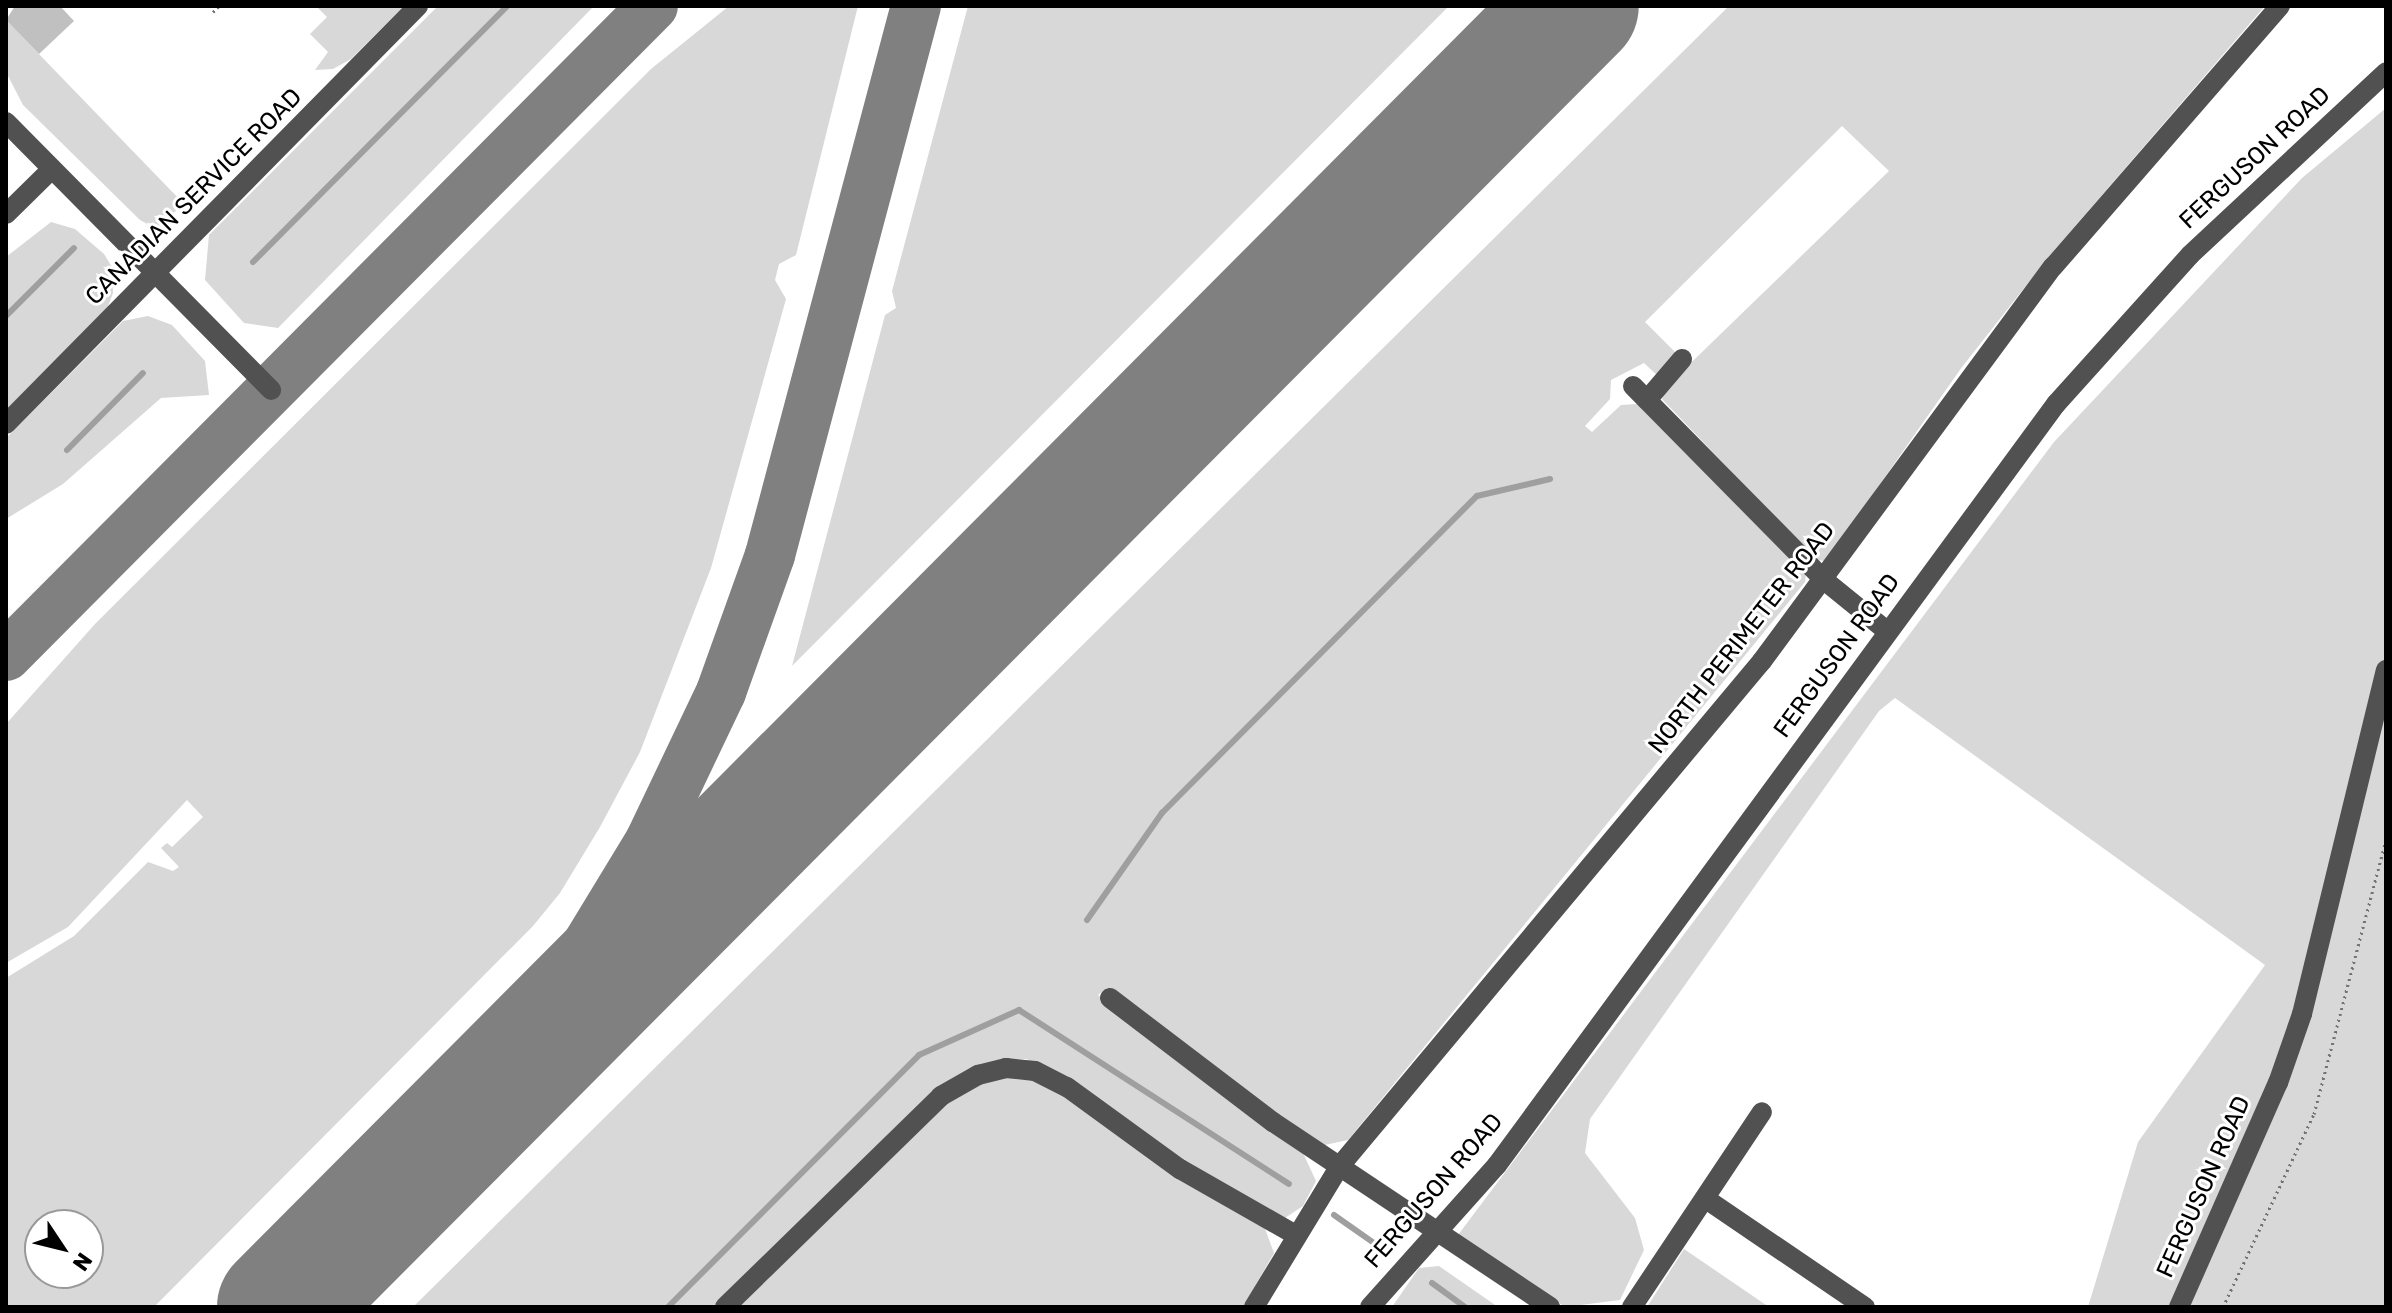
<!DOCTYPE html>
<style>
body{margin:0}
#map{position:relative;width:2392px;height:1313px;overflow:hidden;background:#fff;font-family:Rubik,sans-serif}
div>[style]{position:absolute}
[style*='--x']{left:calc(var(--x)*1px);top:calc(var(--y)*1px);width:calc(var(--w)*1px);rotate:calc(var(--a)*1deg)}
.green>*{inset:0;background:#d8d8d8}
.stream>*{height:6px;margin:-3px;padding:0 3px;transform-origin:3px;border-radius:3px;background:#9f9f9f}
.taxiway>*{height:50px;margin:-25px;padding:0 25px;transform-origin:25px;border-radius:25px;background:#808080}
.runway>*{height:126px;margin:-63px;padding:0 63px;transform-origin:63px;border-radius:63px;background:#808080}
.building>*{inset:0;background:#c0c0c0}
.path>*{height:3px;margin-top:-1.5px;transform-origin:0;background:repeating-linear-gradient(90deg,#737373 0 2px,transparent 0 6px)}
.minor>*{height:20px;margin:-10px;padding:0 10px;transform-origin:10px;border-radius:10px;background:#515151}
span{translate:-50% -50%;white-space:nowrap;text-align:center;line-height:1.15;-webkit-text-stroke:6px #fff;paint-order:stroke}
.street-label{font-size:24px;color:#000}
.frame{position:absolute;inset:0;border:8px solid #000;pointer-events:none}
.north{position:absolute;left:24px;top:1209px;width:80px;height:80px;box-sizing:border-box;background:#fff;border:2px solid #999;border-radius:50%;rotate:125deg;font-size:22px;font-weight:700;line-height:32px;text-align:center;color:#000}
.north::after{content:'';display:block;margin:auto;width:28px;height:36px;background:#000;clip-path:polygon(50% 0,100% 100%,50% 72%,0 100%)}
</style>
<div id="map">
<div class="green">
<i style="clip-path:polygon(316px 6px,404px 6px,351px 59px,333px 69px,315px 70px,328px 52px,310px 34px,327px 17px)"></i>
<i style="clip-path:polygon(438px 6px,594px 6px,278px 328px,244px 323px,205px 280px,209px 235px)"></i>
<i style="clip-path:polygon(evenodd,729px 6px,858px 6px,796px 255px,779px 264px,775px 280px,786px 299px,711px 568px,640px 752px,600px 827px,560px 893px,533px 926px,154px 1307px,6px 1307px,6px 978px,74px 936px,148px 862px,173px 871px,179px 867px,161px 848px,167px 843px,172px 847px,203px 817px,187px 800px,68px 927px,6px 963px,6px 724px,95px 624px,651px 69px,729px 6px,40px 1225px,88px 1225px,88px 1273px,40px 1273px,40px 1225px)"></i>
<i style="clip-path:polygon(968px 6px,1449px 6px,792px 666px,885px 315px,896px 308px,892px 291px)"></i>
<i style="clip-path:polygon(1729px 6px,2265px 6px,2051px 254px,1962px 367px,1826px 561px,1816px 560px,1662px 399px,1668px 385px,1889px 171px,1842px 126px,1645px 322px,1677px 354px,1659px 377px,1644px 363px,1611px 380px,1610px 399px,1585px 426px,1592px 432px,1621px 405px,1637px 404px,1806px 573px,1805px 582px,1348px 1140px,1320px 1146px,1107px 988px,1098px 995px,1303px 1153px,1316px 1181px,1303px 1206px,1285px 1218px,1227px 1191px,1069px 1078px,1026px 1059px,1007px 1059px,991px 1063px,718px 1307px,413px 1307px)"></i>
<i style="clip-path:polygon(6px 20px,183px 203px,158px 230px,140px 220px,23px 105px,6px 72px)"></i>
<i style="clip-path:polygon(2386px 108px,2386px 1307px,2088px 1307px,2138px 1142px,2265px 965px,1895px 698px,1879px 711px,1590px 1119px,1585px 1153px,1635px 1218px,1644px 1250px,1620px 1300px,1565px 1307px,1458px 1235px,2054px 442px,2302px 178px)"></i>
<i style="clip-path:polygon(51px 222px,75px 229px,104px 254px,112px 267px,113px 293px,107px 309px,6px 410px,6px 257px)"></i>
<i style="clip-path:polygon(148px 316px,172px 325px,205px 361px,209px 395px,161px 398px,63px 484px,6px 519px,6px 438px,123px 321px)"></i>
<i style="clip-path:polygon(1010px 1076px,1045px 1083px,1264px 1226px,1274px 1253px,1243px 1307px,734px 1307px,922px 1121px,967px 1088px)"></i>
<i style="clip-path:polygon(1684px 1249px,1769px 1307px,1647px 1307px)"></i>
<i style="clip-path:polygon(1439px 1266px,1498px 1307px,1392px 1307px,1419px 1268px)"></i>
</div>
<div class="stream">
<i style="--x:253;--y:262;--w:361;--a:-45.2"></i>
<i style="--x:6;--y:316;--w:96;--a:-45"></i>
<i style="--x:67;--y:450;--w:108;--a:-45.4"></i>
<i style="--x:1087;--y:920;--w:131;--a:-55"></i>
<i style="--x:1162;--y:813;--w:447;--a:-45.2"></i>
<i style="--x:1477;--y:496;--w:75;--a:-13.1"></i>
<i style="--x:1334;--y:1215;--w:49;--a:35"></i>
<i style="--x:1432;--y:1283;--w:41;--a:36"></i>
<i style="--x:668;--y:1307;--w:356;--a:-45.1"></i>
<i style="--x:919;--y:1055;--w:110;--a:-24.2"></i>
<i style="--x:1019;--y:1010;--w:321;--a:32.8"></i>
</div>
<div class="taxiway">
<i style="--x:6;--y:656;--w:917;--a:-45.13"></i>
<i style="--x:401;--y:1185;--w:268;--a:-51.4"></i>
<i style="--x:568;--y:976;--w:158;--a:-58.7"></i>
<i style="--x:650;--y:841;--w:165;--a:-64.5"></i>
<i style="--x:721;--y:692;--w:145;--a:-70.3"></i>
<i style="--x:770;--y:555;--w:568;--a:-75.11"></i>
</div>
<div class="runway">
<i style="--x:280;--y:1307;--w:1836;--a:-45.11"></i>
</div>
<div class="building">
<i style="clip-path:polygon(15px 6px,60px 6px,74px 21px,39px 54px,6px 20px)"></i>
</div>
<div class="path">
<i style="--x:213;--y:12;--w:8;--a:-45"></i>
<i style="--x:2223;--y:1307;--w:213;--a:-64.8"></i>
<i style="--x:2314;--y:1114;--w:284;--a:-75.3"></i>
</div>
<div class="minor">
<i style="--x:6;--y:122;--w:377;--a:45.3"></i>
<i style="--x:6;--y:214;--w:64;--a:-44.4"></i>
<i style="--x:1633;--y:386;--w:272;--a:45.4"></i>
<i style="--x:1824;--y:580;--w:81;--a:39"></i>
<i style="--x:1647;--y:400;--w:54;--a:-49.5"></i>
<i style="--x:6;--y:424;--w:587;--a:-45.41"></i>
<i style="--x:1110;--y:998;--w:205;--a:37.3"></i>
<i style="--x:1273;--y:1122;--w:333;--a:33.7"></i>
<i style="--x:1706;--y:1199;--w:192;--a:34.2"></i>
<i style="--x:725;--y:1307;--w:302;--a:-44.3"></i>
<i style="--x:941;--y:1096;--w:43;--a:-29.6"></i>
<i style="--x:978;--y:1075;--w:29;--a:-14"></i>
<i style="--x:1006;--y:1068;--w:29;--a:6"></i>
<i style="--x:1035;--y:1071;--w:36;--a:27"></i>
<i style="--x:1067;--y:1087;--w:140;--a:36"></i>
<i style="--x:1180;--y:1169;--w:131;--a:29.7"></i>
<i style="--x:1254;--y:1307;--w:164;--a:-58.7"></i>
<i style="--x:1339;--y:1167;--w:660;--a:-50.11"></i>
<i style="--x:1762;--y:661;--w:490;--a:-53.6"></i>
<i style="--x:2053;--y:267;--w:346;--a:-49"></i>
<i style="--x:1370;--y:1307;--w:191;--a:-48.2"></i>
<i style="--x:1497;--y:1165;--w:944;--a:-53.7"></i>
<i style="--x:2056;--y:404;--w:200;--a:-48"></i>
<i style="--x:2190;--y:255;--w:268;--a:-43"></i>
<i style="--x:1632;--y:1307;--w:234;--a:-56.3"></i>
<i style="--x:2179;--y:1307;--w:245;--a:-66.2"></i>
<i style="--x:2278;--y:1083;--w:73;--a:-70.8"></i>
<i style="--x:2302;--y:1014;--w:354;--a:-76.3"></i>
</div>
<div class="street-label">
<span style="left:2255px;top:158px;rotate:-43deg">FERGUSON ROAD</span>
<span style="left:194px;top:197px;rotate:-45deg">CANADIAN SERVICE ROAD</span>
<span style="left:1742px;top:638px;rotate:-52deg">NORTH PERIMETER ROAD</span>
<span style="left:1837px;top:656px;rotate:-54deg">FERGUSON ROAD</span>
<span style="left:2204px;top:1187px;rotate:-66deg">FERGUSON ROAD</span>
<span style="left:1434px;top:1191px;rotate:-49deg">FERGUSON ROAD</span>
</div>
<div class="frame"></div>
<div class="north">N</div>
</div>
